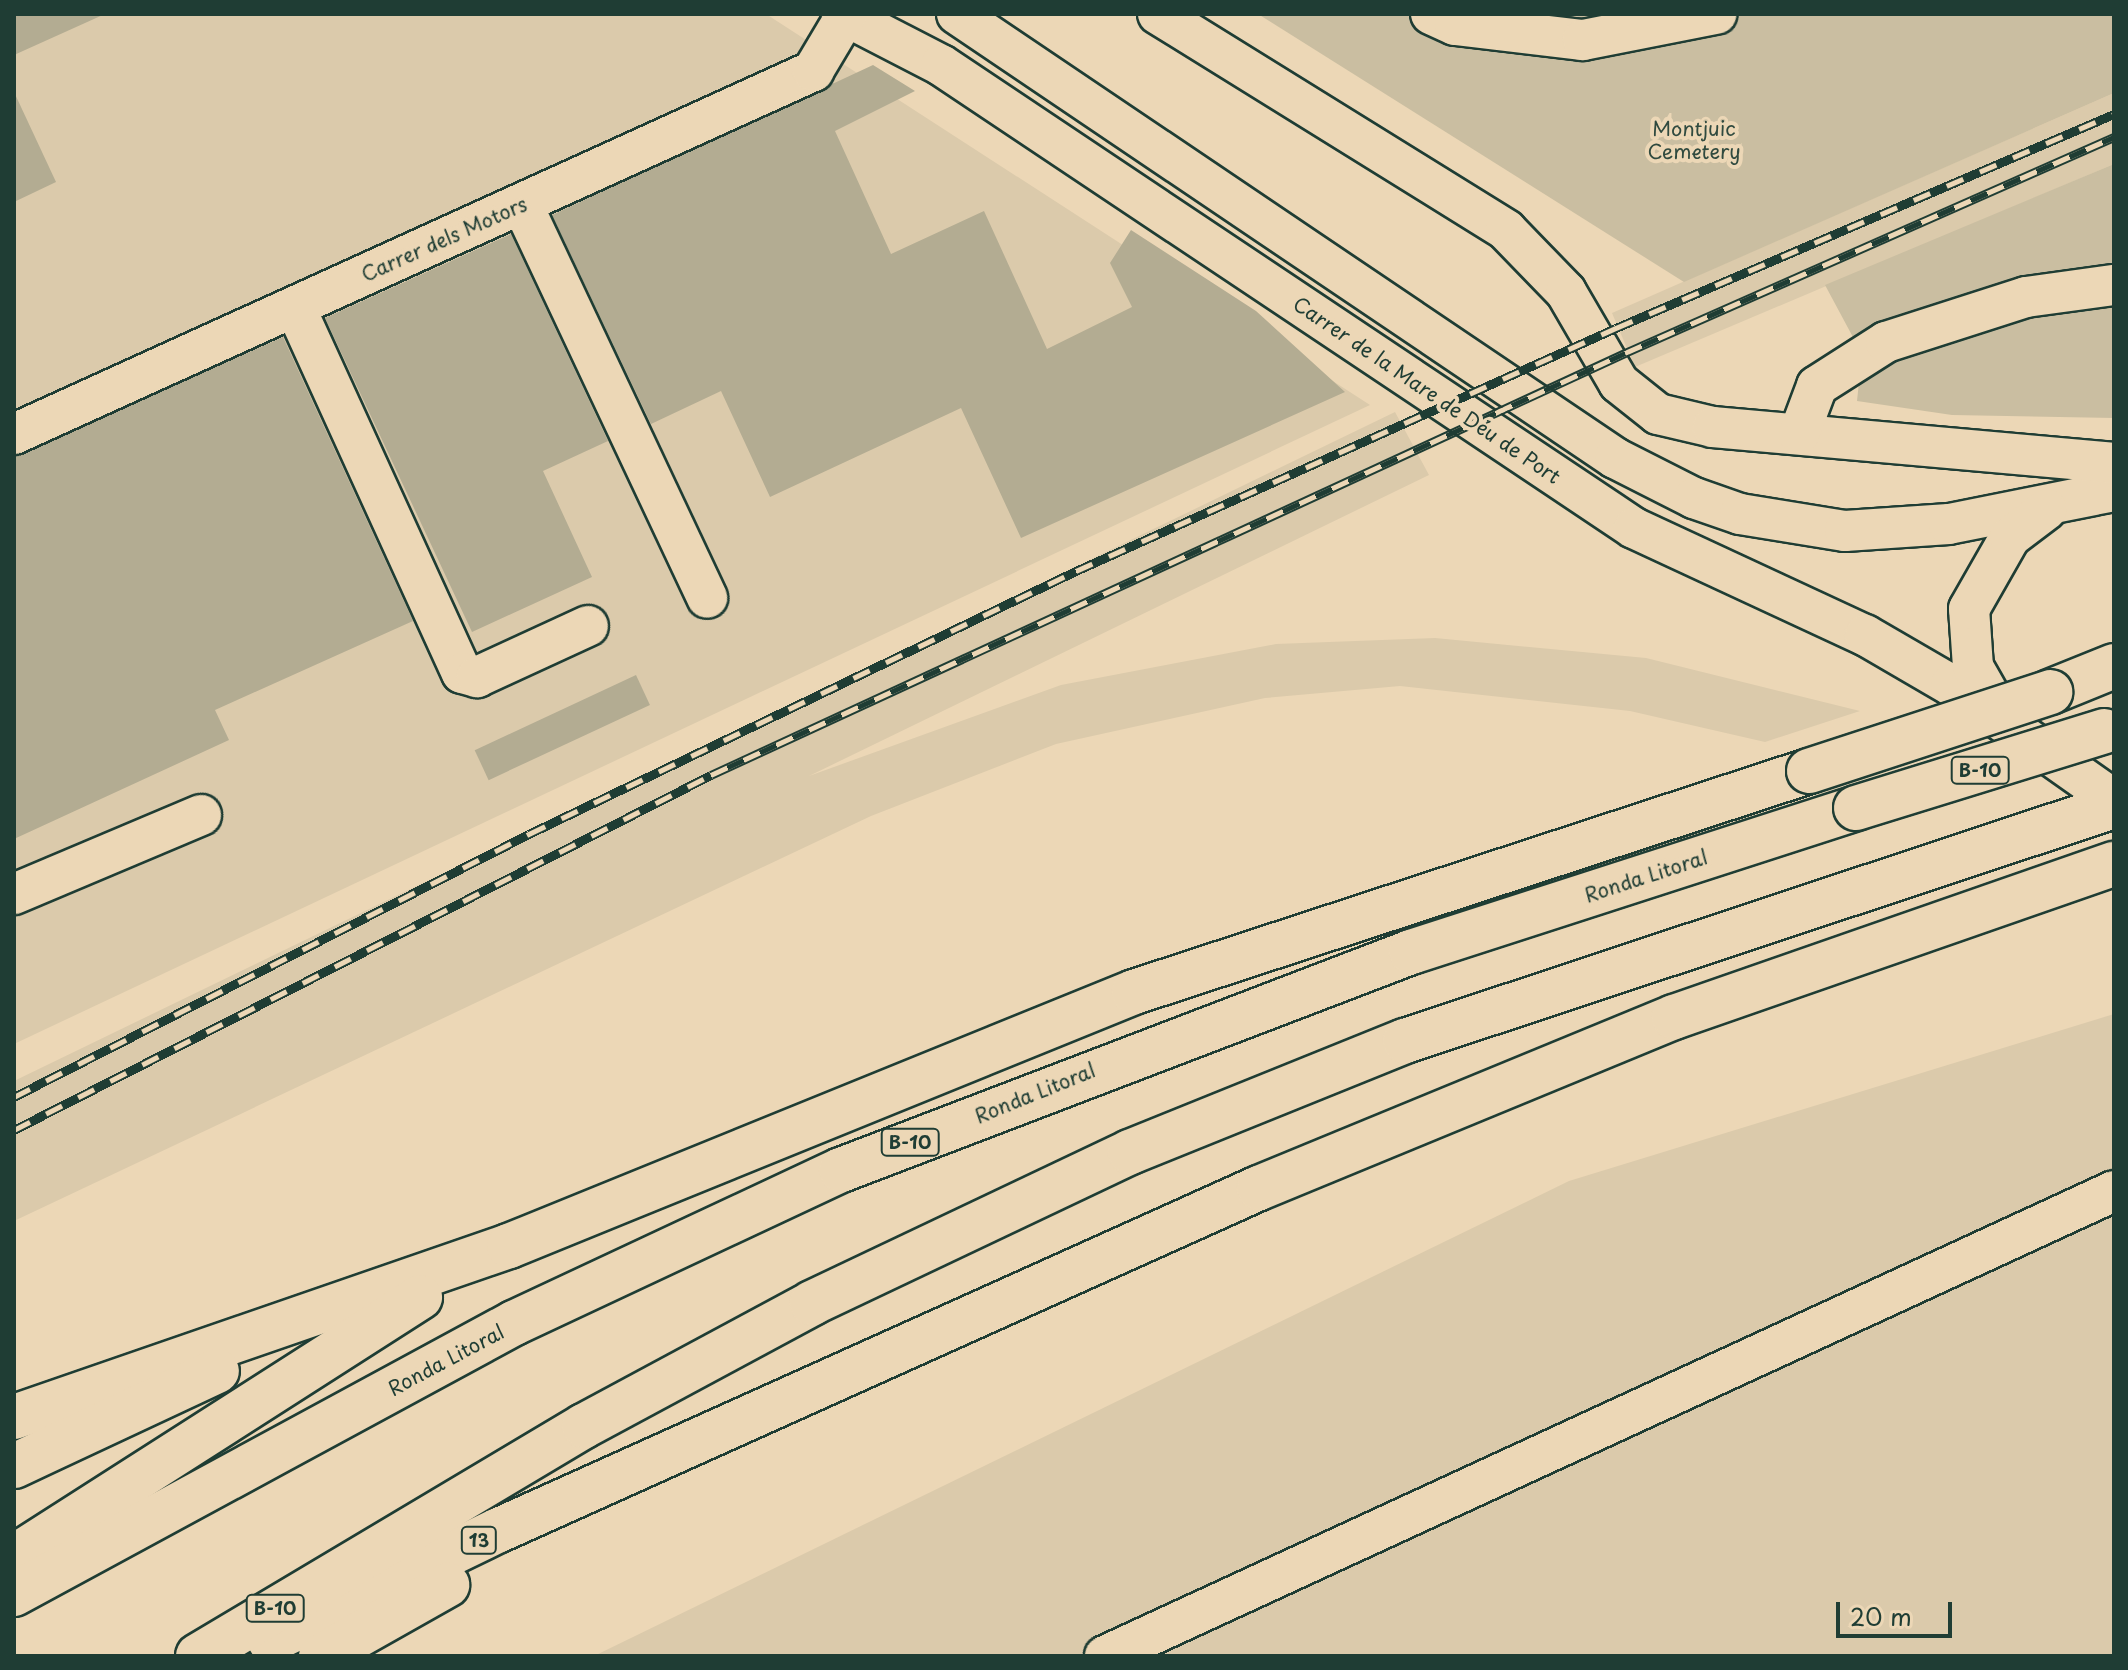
<!DOCTYPE html>
<meta charset="utf-8">
<style>
body{margin:0}
#map{position:relative;width:2128px;height:1670px;overflow:hidden;background:#ecd7b6;font-family:"Playpen Sans",sans-serif}
div>[style]{position:absolute}
[style*='--x']{left:calc(var(--x)*1px);top:calc(var(--y)*1px);width:calc(var(--w)*1px);rotate:calc(var(--a)*1deg)}
.built>*{inset:0;background:#dbcaab}
.green>*{inset:0;background:#cabea1}
.building>*{inset:0;background:#b3ac92;transform-origin:0 0}
.roads{filter:drop-shadow(2px 0 #1f3d34) drop-shadow(-2px 0 #1f3d34) drop-shadow(0 2px #1f3d34) drop-shadow(0 -2px #1f3d34)}
.minor>*{height:40px;margin:-20px;padding:0 20px;transform-origin:20px;border-radius:20px;background:#ecd7b6}
.highway>*{height:44px;margin:-22px;padding:0 22px;transform-origin:22px;border-radius:22px;background:#ecd7b6}
.rail>*{height:9px;margin-top:-4.5px;transform-origin:0;background:repeating-linear-gradient(90deg,#ecd7b6 0 18px,#1f3d34 0 36px);box-sizing:border-box;border-block:2px solid #1f3d34}
.bridges{filter:drop-shadow(2px 0 #1f3d34) drop-shadow(-2px 0 #1f3d34) drop-shadow(0 2px #1f3d34) drop-shadow(0 -2px #1f3d34)}
.highway-bridge>*{height:44px;margin:-22px;padding:0 22px;transform-origin:22px;border-radius:22px;background:#ecd7b6}
span{translate:-50% -50%;white-space:nowrap;text-align:center;line-height:1.15;-webkit-text-stroke:8px #ecd7b6;paint-order:stroke}
.shield-label span{padding:2px 6px;background:#ecd7b6;border:2px solid;border-radius:6px;-webkit-text-stroke-width:0}
.shield-label{font-size:18px;color:#1f3d34;font-weight:700}
.park-label{font-size:20px;color:#304a3f}
.street-label{font-size:20px;color:#1f3d34}
.frame{position:absolute;inset:0;border:16px solid #1f3d34;pointer-events:none}
.scale{position:absolute;left:1836px;top:1602px;width:116px;height:36px;box-sizing:border-box;border:4px solid #1f3d34;border-top:0;padding-left:10px;font-size:24px;line-height:28px;white-space:nowrap;color:#1f3d34;-webkit-text-stroke:6px #ecd7b6;paint-order:stroke}
</style>
<div id="map">
<div class="built">
<i style="clip-path:polygon(14px 14px,766px 14px,1370px 405px,14px 1044px)"></i>
<i style="clip-path:polygon(2114px 93px,2114px 164px,1635px 367px,1612px 313px)"></i>
<i style="clip-path:polygon(1395px 412px,1429px 475px,809px 776px,1061px 685px,1276px 644px,1435px 638px,1646px 658px,1860px 711px,1765px 742px,1630px 711px,1400px 686px,1265px 698px,1056px 744px,871px 816px,14px 1221px,14px 1081px)"></i>
<i style="clip-path:polygon(2114px 1014px,2114px 1656px,594px 1656px,1569px 1181px)"></i>
</div>
<div class="green">
<i style="clip-path:polygon(1258px 14px,2114px 14px,2114px 93px,1684px 282px)"></i>
<i style="clip-path:polygon(2114px 164px,2114px 418px,1952px 415px,1857px 401px,1862px 354px,1825px 285px)"></i>
</div>
<div class="building">
<i style="clip-path:polygon(14px 14px,105px 14px,14px 55px)"></i>
<i style="clip-path:polygon(873px 65px,915px 91px,835px 131px,891px 254px,984px 211px,1047px 349px,1132px 307px,1110px 263px,1131px 230px,1256px 311px,1345px 392px,1021px 538px,961px 408px,770px 497px,721px 391px,651px 424px,552px 215px)"></i>
<i style="clip-path:polygon(14px 92px,56px 182px,14px 202px)"></i>
<i style="clip-path:polygon(511px 234px,608px 441px,543px 471px,592px 577px,472px 632px,325px 318px)"></i>
<i style="clip-path:polygon(283px 337px,413px 621px,215px 710px,229px 740px,14px 839px,14px 457px)"></i>
<i style="left:636px;top:675px;width:33px;height:178px;rotate:65deg"></i>
</div>
<div class="roads">
<div class="minor">
<i style="--x:842;--y:14;--w:111;--a:27.3"></i>
<i style="--x:941;--y:65;--w:833;--a:33.75"></i>
<i style="--x:1634;--y:528;--w:255;--a:24.9"></i>
<i style="--x:1865;--y:635;--w:99;--a:30.2"></i>
<i style="--x:1951;--y:685;--w:199;--a:35.2"></i>
<i style="--x:957;--y:14;--w:794;--a:34.01"></i>
<i style="--x:1615;--y:458;--w:89;--a:26.9"></i>
<i style="--x:1694;--y:498;--w:49;--a:19.2"></i>
<i style="--x:1740;--y:514;--w:106;--a:9.2"></i>
<i style="--x:1845;--y:531;--w:104;--a:-3.9"></i>
<i style="--x:1949;--y:524;--w:168;--a:-11.3"></i>
<i style="--x:1158;--y:14;--w:410;--a:31.8"></i>
<i style="--x:1506;--y:230;--w:86;--a:45.9"></i>
<i style="--x:1566;--y:292;--w:105;--a:59.8"></i>
<i style="--x:1619;--y:383;--w:50;--a:38.5"></i>
<i style="--x:1658;--y:414;--w:57;--a:13.3"></i>
<i style="--x:1713;--y:427;--w:403;--a:5.1"></i>
<i style="--x:1431;--y:14;--w:26;--a:25"></i>
<i style="--x:1455;--y:25;--w:129;--a:6.7"></i>
<i style="--x:1583;--y:40;--w:136;--a:-11.1"></i>
<i style="--x:522;--y:204;--w:435;--a:64.8"></i>
<i style="--x:295;--y:307;--w:402;--a:65.5"></i>
<i style="--x:462;--y:673;--w:16;--a:15"></i>
<i style="--x:477;--y:677;--w:122;--a:-24.7"></i>
<i style="--x:14;--y:434;--w:878;--a:-24.43"></i>
<i style="--x:813;--y:71;--w:66;--a:-59.2"></i>
<i style="--x:1799;--y:434;--w:51;--a:-69.4"></i>
<i style="--x:1817;--y:386;--w:82;--a:-32.5"></i>
<i style="--x:1886;--y:342;--w:147;--a:-17.8"></i>
<i style="--x:2026;--y:297;--w:89;--a:-7.8"></i>
<i style="--x:1998;--y:711;--w:51;--a:-119.6"></i>
<i style="--x:1973;--y:667;--w:58;--a:-93.9"></i>
<i style="--x:1969;--y:609;--w:83;--a:-60.3"></i>
<i style="--x:2010;--y:537;--w:46;--a:-37.1"></i>
<i style="--x:14;--y:894;--w:203;--a:-22.9"></i>
<i style="--x:1105;--y:1656;--w:1111;--a:-24.74"></i>
</div>
<div class="highway">
<i style="--x:2050;--y:692;--w:69;--a:-22.1"></i>
<i style="--x:14;--y:1417;--w:524;--a:-19.06"></i>
<i style="--x:509;--y:1246;--w:675;--a:-22.12"></i>
<i style="--x:1134;--y:992;--w:710;--a:-18.13"></i>
<i style="--x:14;--y:1466;--w:224;--a:-25.1"></i>
<i style="--x:14;--y:1557;--w:482;--a:-32.6"></i>
<i style="--x:14;--y:1594;--w:569;--a:-28.46"></i>
<i style="--x:514;--y:1323;--w:361;--a:-25.1"></i>
<i style="--x:841;--y:1170;--w:610;--a:-20.93"></i>
<i style="--x:1411;--y:952;--w:468;--a:-17.9"></i>
<i style="--x:270;--y:1641;--w:254;--a:-25.9"></i>
<i style="--x:499;--y:1530;--w:833;--a:-24.23"></i>
<i style="--x:1259;--y:1188;--w:449;--a:-22.4"></i>
<i style="--x:1674;--y:1017;--w:466;--a:-19.2"></i>
<i style="--x:198;--y:1656;--w:449;--a:-30.8"></i>
<i style="--x:584;--y:1426;--w:259;--a:-28.3"></i>
<i style="--x:812;--y:1303;--w:352;--a:-25.4"></i>
<i style="--x:1130;--y:1152;--w:297;--a:-22"></i>
<i style="--x:1405;--y:1041;--w:747;--a:-18.34"></i>
<i style="--x:321;--y:1656;--w:145;--a:-29.4"></i>
</div>
</div>
<div class="rail">
<i style="--x:14;--y:1097;--w:578;--a:-27.05"></i>
<i style="--x:529;--y:834;--w:607;--a:-25.68"></i>
<i style="--x:1076;--y:571;--w:592;--a:-24.23"></i>
<i style="--x:1616;--y:328;--w:542;--a:-23.25"></i>
<i style="--x:14;--y:1130;--w:782;--a:-26.99"></i>
<i style="--x:711;--y:775;--w:1007;--a:-24.78"></i>
<i style="--x:1625;--y:353;--w:535;--a:-23.83"></i>
</div>
<div class="bridges">
<div class="highway-bridge">
<i style="--x:1809;--y:771;--w:254;--a:-18.1"></i>
<i style="--x:1856;--y:808;--w:260;--a:-17.2"></i>
</div>
</div>
<div class="shield-label">
<span style="left:1980px;top:770px">B-10</span>
<span style="left:910px;top:1142px">B-10</span>
<span style="left:479px;top:1540px">13</span>
<span style="left:275px;top:1608px">B-10</span>
</div>
<div class="park-label">
<span style="left:1694px;top:140px">Montjuic<br>Cemetery</span>
</div>
<div class="street-label">
<span style="left:444px;top:239px;rotate:-24deg">Carrer dels Motors</span>
<span style="left:1427px;top:390px;rotate:34deg">Carrer de la Mare de Déu de Port</span>
<span style="left:1646px;top:876px;rotate:-18deg">Ronda Litoral</span>
<span style="left:1035px;top:1093px;rotate:-22deg">Ronda Litoral</span>
<span style="left:446px;top:1360px;rotate:-28deg">Ronda Litoral</span>
</div>
<div class="frame"></div>
<div class="scale">20 m</div>
</div>
